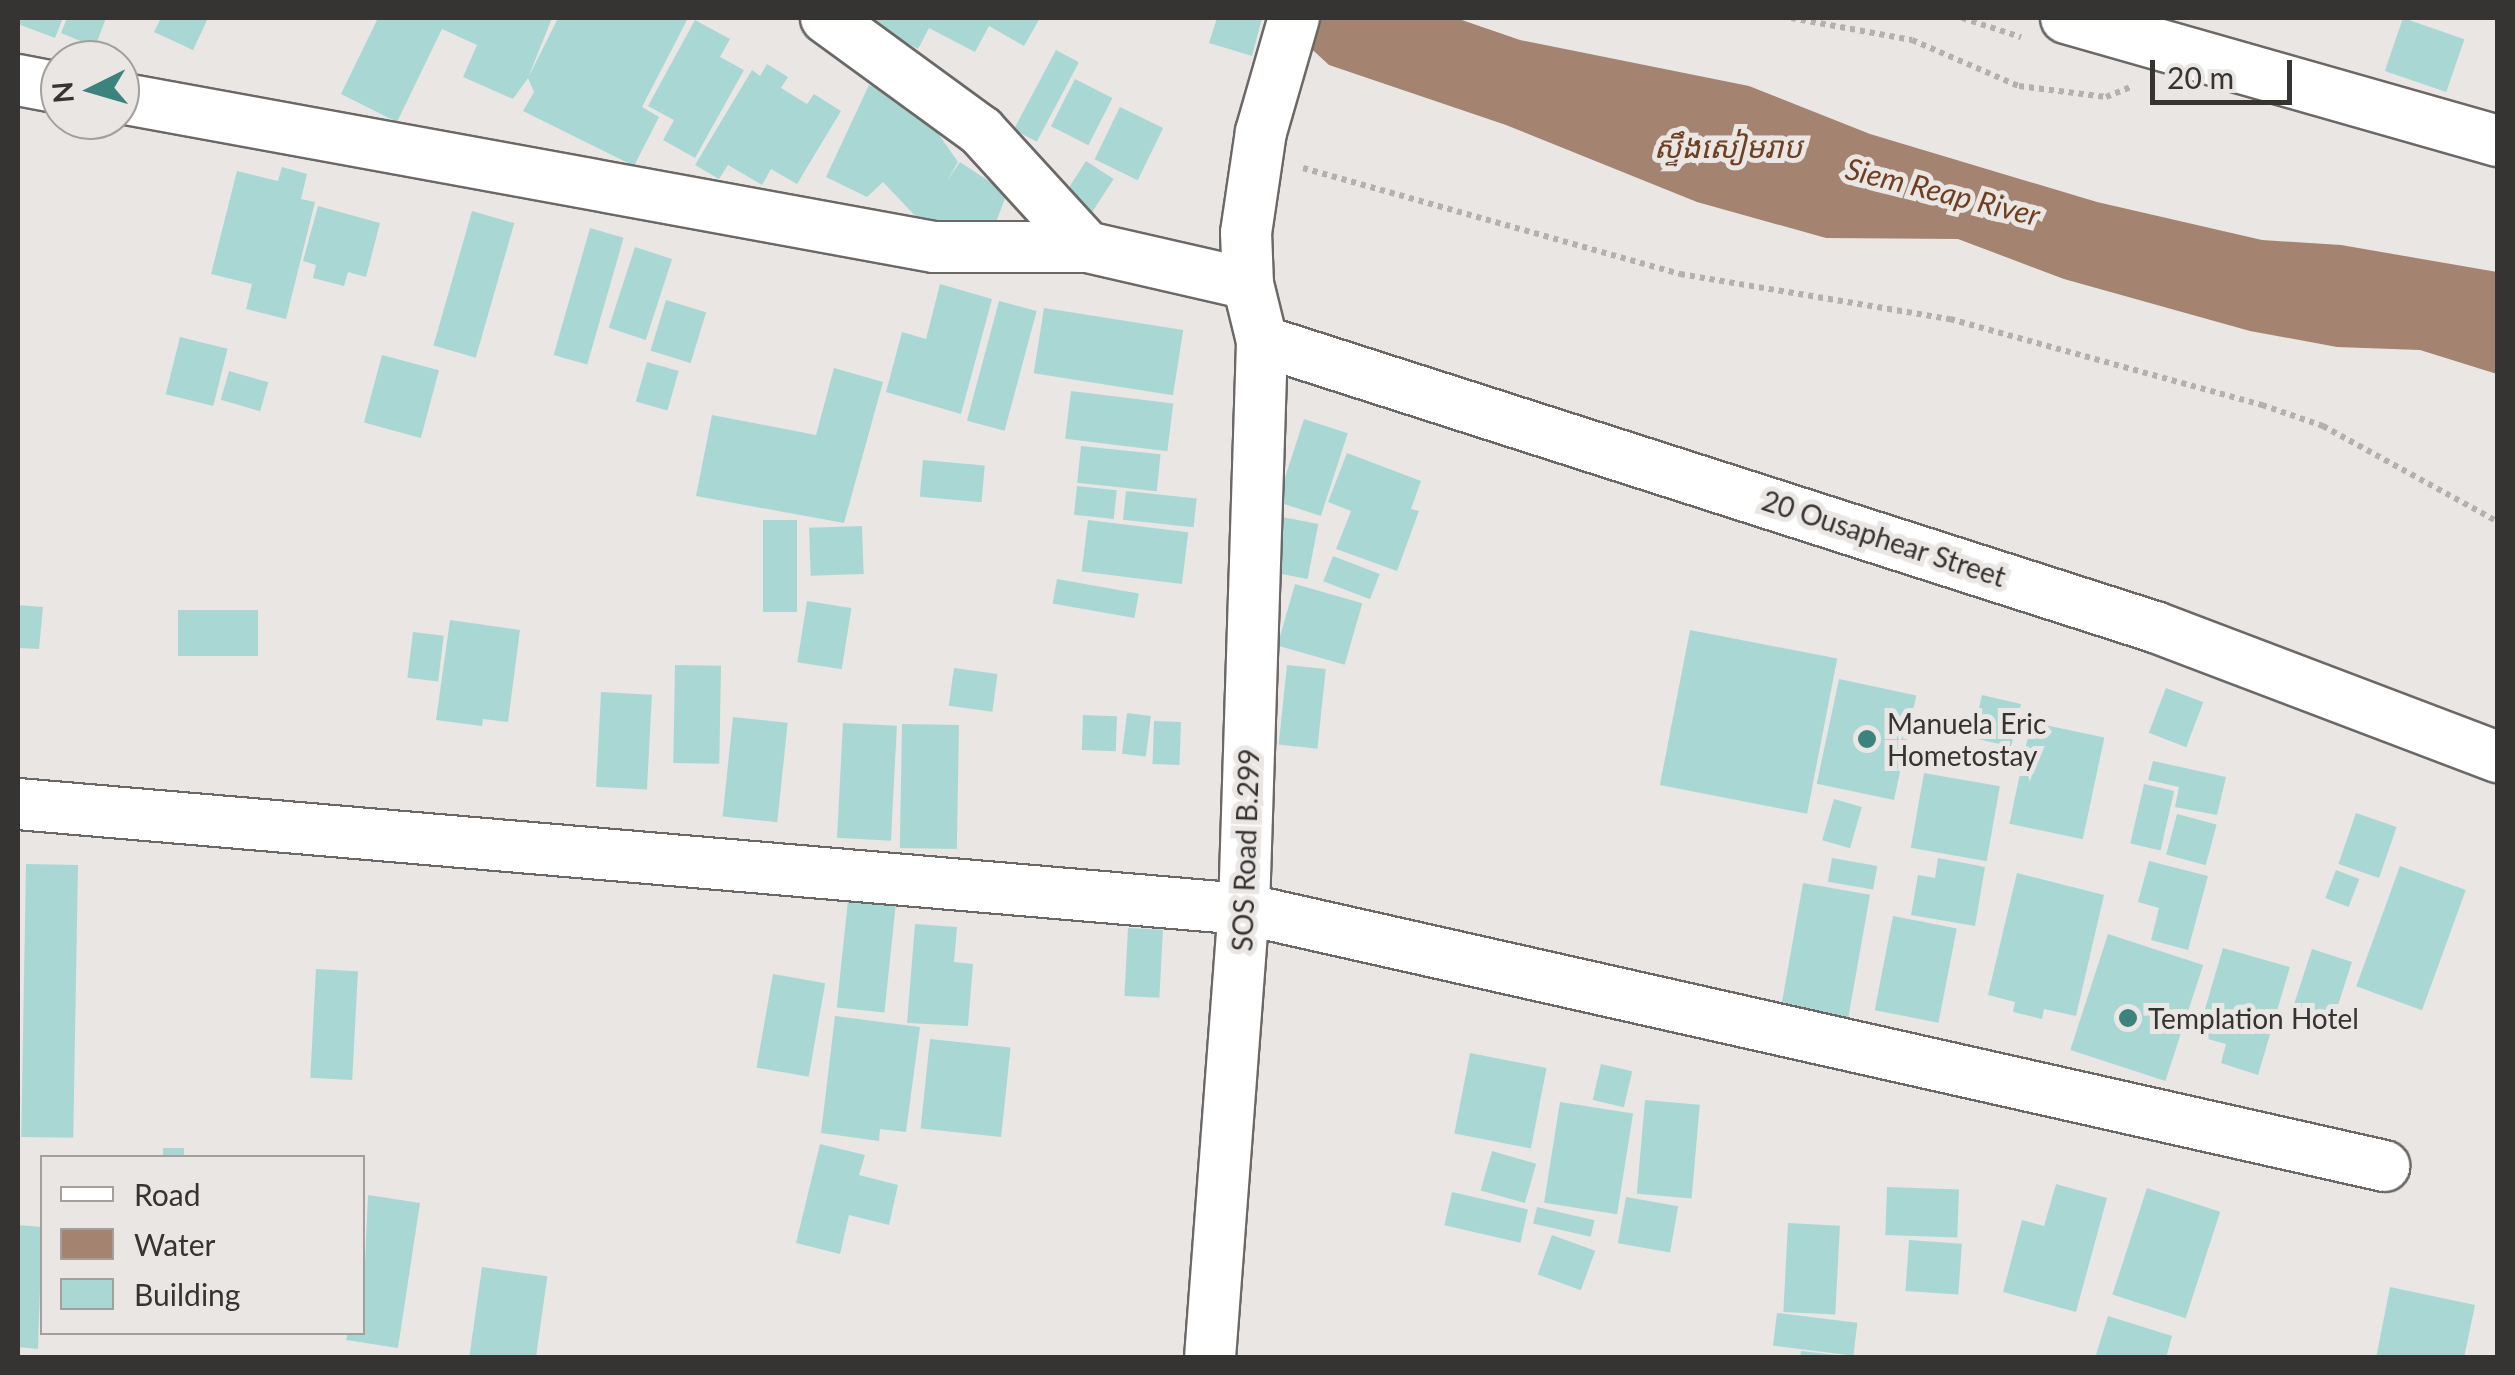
<!DOCTYPE html>
<meta charset="utf-8">
<style>
body{margin:0}
#map{position:relative;width:2515px;height:1375px;overflow:hidden;background:#eae6e4;font-family:Lato,"Noto Sans Khmer",sans-serif}
div>[style]{position:absolute}
[style*='--x']{left:calc(var(--x)*1px);top:calc(var(--y)*1px);width:calc(var(--w)*1px);rotate:calc(var(--a)*1deg)}
.water>*{inset:0;background:#a48370}
.building>*{inset:0;background:#a9d8d4;transform-origin:0 0}
.path>*{height:6px;margin-top:-3px;transform-origin:0;background:repeating-linear-gradient(90deg,#b3b0ae 0 5px,transparent 0 10px)}
.roads{filter:drop-shadow(2px 0 #6c6866) drop-shadow(-2px 0 #6c6866) drop-shadow(0 2px #6c6866) drop-shadow(0 -2px #6c6866)}
.street>*{height:50px;margin:-25px;padding:0 25px;transform-origin:25px;border-radius:25px;background:#fff}
.dots>*{width:28px;height:28px;translate:-50% -50%;box-sizing:border-box;border:5px solid #eae6e4;border-radius:50%}
span{translate:-50% -50%;white-space:nowrap;text-align:center;line-height:1.15;-webkit-text-stroke:10px #eae6e4;paint-order:stroke}
.street-label{font-size:28px;color:#353433}
.poi-label{font-size:28px;color:#353433}
.left{translate:0 -50%;text-align:left}
.water-label{font-size:30px;color:#6e3f20;font-style:italic}
.frame{position:absolute;inset:0;border:20px solid #353433;pointer-events:none}
.legend{position:absolute;left:40px;top:1155px;width:325px;height:180px;box-sizing:border-box;background:#eae6e4;border:2px solid #a29f9d;margin:0;padding:12px 18px;list-style:none;font-size:30px;color:#353433}
.legend li{display:flex;align-items:center;gap:20px;height:50px}
.legend b{width:50px;border:2px solid #a29f9d}
.north{position:absolute;left:40px;top:40px;width:100px;height:100px;box-sizing:border-box;background:#eae6e4;border:2px solid #a29f9d;border-radius:50%;rotate:265deg;font-size:28px;font-weight:700;line-height:40px;text-align:center;color:#353433}
.north::after{content:'';display:block;margin:auto;width:35px;height:45px;background:#3c837e;clip-path:polygon(50% 0,100% 100%,50% 72%,0 100%)}
.scale{position:absolute;left:2150px;top:60px;width:142px;height:45px;box-sizing:border-box;border:5px solid #353433;border-top:0;padding-left:12px;font-size:30px;line-height:35px;white-space:nowrap;color:#353433;-webkit-text-stroke:8px #eae6e4;paint-order:stroke}
</style>
<div id="map">
<div class="water">
<i style="clip-path:polygon(1278px 18px,1456px 18px,1520px 40px,1749px 86px,1870px 134px,2097px 202px,2262px 240px,2341px 245px,2497px 272px,2497px 374px,2420px 350px,2337px 347px,2250px 331px,2064px 279px,1958px 239px,1826px 238px,1697px 202px,1506px 125px,1329px 65px)"></i>
</div>
<div class="building">
<i style="clip-path:polygon(18px 18px,63px 18px,55px 38px,18px 24px)"></i>
<i style="clip-path:polygon(67px 18px,106px 18px,95px 47px,61px 33px)"></i>
<i style="clip-path:polygon(161px 18px,208px 18px,193px 50px,154px 32px)"></i>
<i style="clip-path:polygon(378px 18px,552px 18px,528px 78px,558px 18px,688px 18px,642px 107px,659px 117px,634px 166px,523px 111px,534px 92px,528px 78px,513px 99px,463px 77px,477px 45px,442px 29px,397px 122px,341px 94px)"></i>
<i style="clip-path:polygon(861px 18px,1040px 18px,1024px 46px,989px 26px,975px 52px,929px 28px,918px 49px)"></i>
<i style="clip-path:polygon(1217px 18px,1262px 18px,1252px 56px,1209px 43px)"></i>
<i style="left:2403px;top:18px;width:65px;height:56px;rotate:19deg"></i>
<i style="clip-path:polygon(695px 20px,730px 39px,720px 57px,744px 70px,695px 158px,663px 140px,674px 120px,648px 106px)"></i>
<i style="left:1056px;top:50px;width:26px;height:90px;rotate:28deg"></i>
<i style="clip-path:polygon(767px 64px,788px 77px,781px 88px,807px 104px,814px 94px,841px 111px,797px 184px,771px 169px,762px 185px,728px 165px,719px 179px,695px 165px,752px 70px,760px 76px)"></i>
<i style="left:1075px;top:79px;width:42px;height:53px;rotate:27deg"></i>
<i style="clip-path:polygon(869px 85px,919px 106px,958px 162px,947px 181px,960px 162px,1007px 193px,993px 230px,923px 224px,883px 182px,867px 197px,826px 177px)"></i>
<i style="left:1120px;top:107px;width:48px;height:58px;rotate:26deg"></i>
<i style="left:1086px;top:161px;width:33px;height:44px;rotate:33deg"></i>
<i style="clip-path:polygon(282px 167px,307px 174px,301px 199px,315px 202px,286px 319px,246px 309px,252px 284px,211px 274px,237px 171px,278px 181px)"></i>
<i style="clip-path:polygon(318px 206px,380px 223px,366px 277px,348px 272px,344px 286px,313px 278px,316px 265px,303px 261px)"></i>
<i style="left:472px;top:211px;width:44px;height:140px;rotate:16deg"></i>
<i style="left:590px;top:228px;width:35px;height:132px;rotate:16deg"></i>
<i style="left:635px;top:247px;width:39px;height:85px;rotate:18deg"></i>
<i style="clip-path:polygon(940px 284px,992px 299px,961px 414px,886px 392px,902px 332px,926px 339px)"></i>
<i style="left:666px;top:300px;width:42px;height:53px;rotate:17deg"></i>
<i style="left:999px;top:301px;width:39px;height:124px;rotate:15deg"></i>
<i style="left:1044px;top:308px;width:141px;height:66px;rotate:9deg"></i>
<i style="left:180px;top:337px;width:49px;height:59px;rotate:14deg"></i>
<i style="left:382px;top:355px;width:59px;height:70px;rotate:15deg"></i>
<i style="left:647px;top:362px;width:33px;height:41px;rotate:16deg"></i>
<i style="clip-path:polygon(834px 368px,883px 382px,844px 523px,696px 496px,712px 415px,816px 435px)"></i>
<i style="left:229px;top:371px;width:41px;height:30px;rotate:16deg"></i>
<i style="left:1071px;top:391px;width:103px;height:48px;rotate:7deg"></i>
<i style="left:1304px;top:419px;width:46px;height:87px;rotate:18deg"></i>
<i style="left:1081px;top:446px;width:80px;height:37px;rotate:6deg"></i>
<i style="clip-path:polygon(1347px 453px,1421px 481px,1411px 509px,1419px 511px,1397px 571px,1336px 549px,1351px 511px,1328px 502px)"></i>
<i style="left:923px;top:460px;width:62px;height:37px;rotate:5deg"></i>
<i style="left:1077px;top:486px;width:40px;height:29px;rotate:6deg"></i>
<i style="left:1126px;top:491px;width:71px;height:29px;rotate:6deg"></i>
<i style="left:1282px;top:517px;width:37px;height:56px;rotate:11deg"></i>
<i style="left:763px;top:520px;width:34px;height:92px"></i>
<i style="left:1088px;top:520px;width:101px;height:52px;rotate:7deg"></i>
<i style="left:862px;top:526px;width:48px;height:53px;rotate:88deg"></i>
<i style="left:1333px;top:556px;width:50px;height:27px;rotate:21deg"></i>
<i style="left:1057px;top:579px;width:83px;height:25px;rotate:10deg"></i>
<i style="left:1295px;top:584px;width:70px;height:64px;rotate:16deg"></i>
<i style="left:807px;top:601px;width:45px;height:62px;rotate:9deg"></i>
<i style="clip-path:polygon(18px 605px,43px 607px,39px 649px,18px 648px)"></i>
<i style="left:178px;top:610px;width:80px;height:46px"></i>
<i style="clip-path:polygon(450px 620px,520px 630px,508px 722px,483px 719px,482px 726px,436px 720px)"></i>
<i style="left:1690px;top:630px;width:150px;height:158px;rotate:11deg"></i>
<i style="left:413px;top:632px;width:31px;height:46px;rotate:7deg"></i>
<i style="left:675px;top:665px;width:46px;height:98px;rotate:1deg"></i>
<i style="left:1287px;top:665px;width:39px;height:80px;rotate:6deg"></i>
<i style="left:954px;top:668px;width:44px;height:38px;rotate:8deg"></i>
<i style="left:1839px;top:679px;width:79px;height:107px;rotate:12deg"></i>
<i style="left:2166px;top:688px;width:40px;height:48px;rotate:21deg"></i>
<i style="left:601px;top:692px;width:51px;height:95px;rotate:3deg"></i>
<i style="left:1982px;top:695px;width:40px;height:44px;rotate:13deg"></i>
<i style="left:1127px;top:713px;width:24px;height:41px;rotate:7deg"></i>
<i style="left:1083px;top:715px;width:34px;height:35px;rotate:2deg"></i>
<i style="left:733px;top:717px;width:55px;height:100px;rotate:6deg"></i>
<i style="left:1154px;top:721px;width:27px;height:43px;rotate:2deg"></i>
<i style="left:2031px;top:722px;width:75px;height:104px;rotate:12deg"></i>
<i style="left:843px;top:723px;width:54px;height:115px;rotate:3deg"></i>
<i style="left:902px;top:724px;width:57px;height:124px;rotate:1deg"></i>
<i style="clip-path:polygon(2153px 761px,2226px 777px,2217px 815px,2175px 807px,2179px 787px,2148px 780px)"></i>
<i style="left:1924px;top:773px;width:77px;height:76px;rotate:10deg"></i>
<i style="left:2144px;top:784px;width:31px;height:61px;rotate:13deg"></i>
<i style="left:1834px;top:799px;width:29px;height:43px;rotate:16deg"></i>
<i style="left:2356px;top:813px;width:43px;height:54px;rotate:19deg"></i>
<i style="left:2177px;top:814px;width:41px;height:42px;rotate:15deg"></i>
<i style="left:1832px;top:858px;width:46px;height:24px;rotate:10deg"></i>
<i style="clip-path:polygon(1938px 858px,1985px 867px,1975px 926px,1911px 915px,1918px 875px,1935px 878px)"></i>
<i style="clip-path:polygon(2149px 861px,2208px 876px,2188px 950px,2151px 940px,2159px 908px,2138px 902px)"></i>
<i style="left:26px;top:864px;width:52px;height:273px;rotate:1deg"></i>
<i style="left:2400px;top:866px;width:70px;height:128px;rotate:20deg"></i>
<i style="left:2336px;top:870px;width:25px;height:30px;rotate:21deg"></i>
<i style="clip-path:polygon(2017px 873px,2104px 895px,2076px 1016px,2044px 1009px,2042px 1019px,2013px 1012px,2015px 1002px,1988px 995px)"></i>
<i style="left:1803px;top:883px;width:68px;height:131px;rotate:10deg"></i>
<i style="left:848px;top:900px;width:48px;height:108px;rotate:6deg"></i>
<i style="left:1893px;top:916px;width:65px;height:96px;rotate:11deg"></i>
<i style="clip-path:polygon(915px 924px,957px 927px,954px 962px,973px 964px,968px 1026px,907px 1023px)"></i>
<i style="left:1128px;top:928px;width:35px;height:68px;rotate:3deg"></i>
<i style="left:2108px;top:934px;width:100px;height:122px;rotate:18deg"></i>
<i style="clip-path:polygon(2223px 948px,2290px 967px,2258px 1075px,2221px 1063px,2226px 1044px,2197px 1036px)"></i>
<i style="left:2312px;top:949px;width:42px;height:59px;rotate:18deg"></i>
<i style="left:316px;top:969px;width:42px;height:109px;rotate:3deg"></i>
<i style="left:773px;top:974px;width:53px;height:95px;rotate:10deg"></i>
<i style="clip-path:polygon(835px 1016px,920px 1027px,906px 1132px,880px 1129px,879px 1141px,821px 1133px)"></i>
<i style="left:930px;top:1039px;width:81px;height:90px;rotate:6deg"></i>
<i style="left:1470px;top:1053px;width:78px;height:82px;rotate:11deg"></i>
<i style="left:1601px;top:1064px;width:32px;height:37px;rotate:13deg"></i>
<i style="left:1645px;top:1100px;width:55px;height:94px;rotate:5deg"></i>
<i style="left:1560px;top:1102px;width:74px;height:102px;rotate:9deg"></i>
<i style="clip-path:polygon(820px 1144px,865px 1155px,859px 1175px,898px 1185px,889px 1225px,849px 1215px,840px 1254px,796px 1243px)"></i>
<i style="left:163px;top:1148px;width:21px;height:10px"></i>
<i style="left:1492px;top:1151px;width:46px;height:41px;rotate:16deg"></i>
<i style="clip-path:polygon(2056px 1184px,2107px 1198px,2076px 1312px,2003px 1292px,2022px 1220px,2044px 1226px)"></i>
<i style="left:1887px;top:1187px;width:72px;height:48px;rotate:2deg"></i>
<i style="left:2147px;top:1188px;width:77px;height:112px;rotate:18deg"></i>
<i style="left:1452px;top:1192px;width:78px;height:34px;rotate:13deg"></i>
<i style="clip-path:polygon(368px 1195px,420px 1203px,398px 1348px,346px 1340px,348px 1332px,362px 1332px)"></i>
<i style="left:1626px;top:1197px;width:53px;height:47px;rotate:10deg"></i>
<i style="left:1537px;top:1207px;width:59px;height:17px;rotate:13deg"></i>
<i style="left:1788px;top:1223px;width:52px;height:89px;rotate:3deg"></i>
<i style="clip-path:polygon(18px 1225px,42px 1227px,38px 1349px,18px 1347px)"></i>
<i style="left:1552px;top:1235px;width:46px;height:42px;rotate:20deg"></i>
<i style="left:1909px;top:1240px;width:53px;height:51px;rotate:4deg"></i>
<i style="left:482px;top:1267px;width:66px;height:92px;rotate:8deg"></i>
<i style="clip-path:polygon(2390px 1287px,2475px 1305px,2464px 1358px,2376px 1358px)"></i>
<i style="left:1777px;top:1313px;width:81px;height:33px;rotate:7deg"></i>
<i style="clip-path:polygon(2108px 1316px,2172px 1336px,2166px 1358px,2095px 1358px)"></i>
<i style="clip-path:polygon(1801px 1351px,1836px 1355px,1836px 1358px,1800px 1358px)"></i>
</div>
<div class="path">
<i style="--x:1791;--y:18;--w:123;--a:10.3"></i>
<i style="--x:1912;--y:40;--w:116;--a:23.3"></i>
<i style="--x:2019;--y:86;--w:88;--a:7.2"></i>
<i style="--x:2106;--y:97;--w:27;--a:-22"></i>
<i style="--x:1962;--y:18;--w:62;--a:17.9"></i>
<i style="--x:1303;--y:168;--w:392;--a:15.7"></i>
<i style="--x:1680;--y:274;--w:274;--a:9.5"></i>
<i style="--x:1950;--y:319;--w:324;--a:15.4"></i>
<i style="--x:2262;--y:405;--w:65;--a:19"></i>
<i style="--x:2323;--y:426;--w:200;--a:28.7"></i>
</div>
<div class="roads">
<div class="street">
<i style="--x:826;--y:18;--w:192;--a:36.1"></i>
<i style="--x:981;--y:131;--w:157;--a:47.6"></i>
<i style="--x:1087;--y:247;--w:165;--a:12.9"></i>
<i style="--x:2066;--y:18;--w:449;--a:15.9"></i>
<i style="--x:18;--y:80;--w:43;--a:10.8"></i>
<i style="--x:120;--y:98;--w:828;--a:10.37"></i>
<i style="--x:934;--y:247;--w:153;--a:0"></i>
<i style="--x:1262;--y:341;--w:938;--a:17.76"></i>
<i style="--x:2155;--y:627;--w:367;--a:20.8"></i>
<i style="--x:18;--y:804;--w:1230;--a:4.9"></i>
<i style="--x:1244;--y:909;--w:1169;--a:12.7"></i>
<i style="--x:1210;--y:1358;--w:450;--a:-85.7"></i>
<i style="--x:1244;--y:909;--w:568;--a:-88.18"></i>
<i style="--x:1262;--y:341;--w:59;--a:-103.8"></i>
<i style="--x:1248;--y:284;--w:51;--a:-92.2"></i>
<i style="--x:1246;--y:233;--w:102;--a:-81.6"></i>
<i style="--x:1261;--y:132;--w:119;--a:-73.9"></i>
</div>
</div>
<div class="dots">
<i style="left:1867px;top:739px;background:#3c837e"></i>
<i style="left:2128px;top:1018px;background:#3c837e"></i>
</div>
<div class="street-label">
<span style="left:1884px;top:538px;rotate:18deg">20 Ousaphear Street</span>
<span style="left:1245px;top:850px;rotate:-88deg">SOS Road B.299</span>
</div>
<div class="poi-label">
<span class="left" style="left:1887px;top:739px">Manuela Eric<br>Hometostay</span>
<span class="left" style="left:2148px;top:1018px">Templation Hotel</span>
</div>
<div class="water-label">
<span style="left:1728px;top:146px">ស្ទឹងសៀមរាប</span>
<span style="left:1943px;top:191px;rotate:14deg">Siem Reap River</span>
</div>
<div class="frame"></div>
<ul class="legend">
<li><b style="height:12px;background:#fff"></b>Road</li>
<li><b style="height:28px;background:#a48370"></b>Water</li>
<li><b style="height:28px;background:#a9d8d4"></b>Building</li>
</ul>
<div class="north">N</div>
<div class="scale">20 m</div>
</div>
